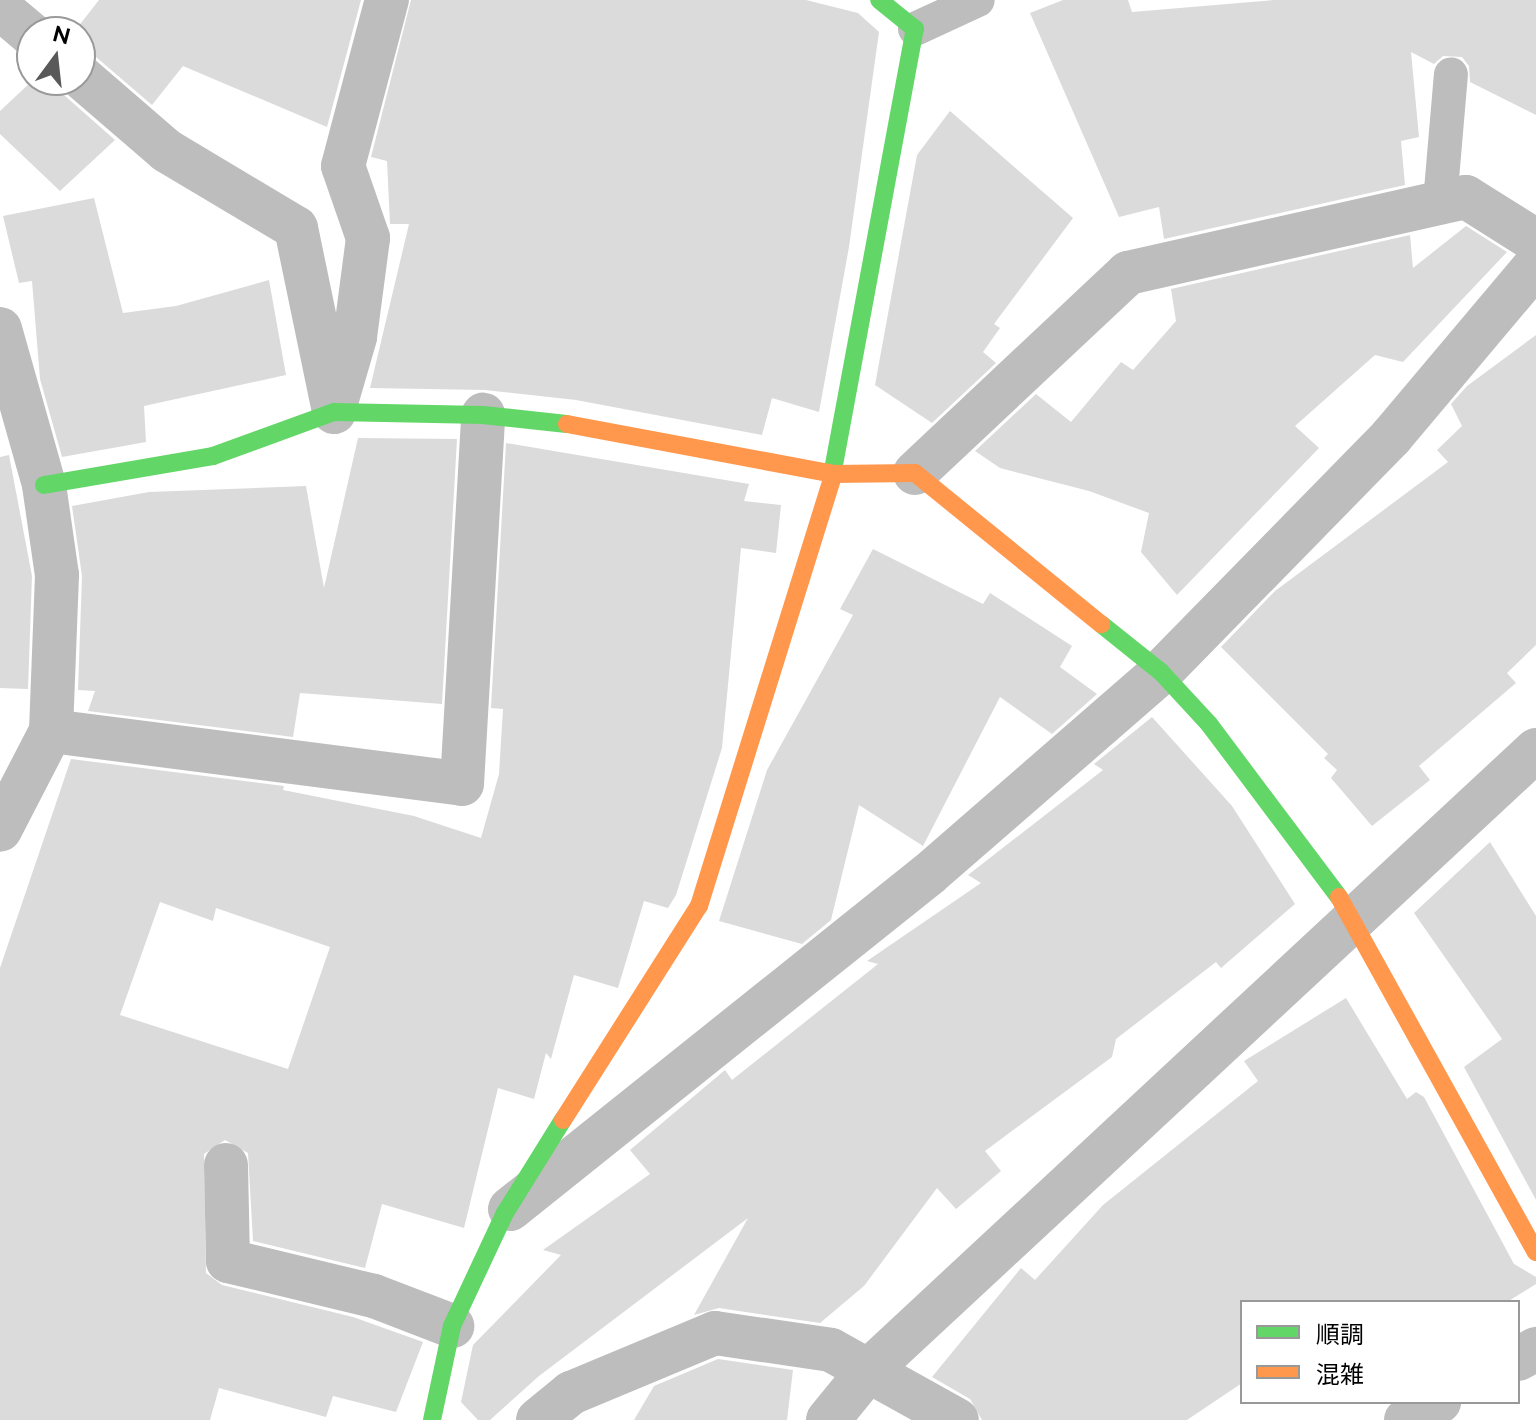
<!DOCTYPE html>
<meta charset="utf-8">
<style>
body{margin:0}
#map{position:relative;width:1536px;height:1420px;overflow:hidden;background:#fff;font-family:Raleway,"Noto Sans JP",sans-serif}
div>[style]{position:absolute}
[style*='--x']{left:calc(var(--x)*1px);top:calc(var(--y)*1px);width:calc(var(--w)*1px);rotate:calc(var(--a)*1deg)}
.building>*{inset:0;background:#dbdbdb}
.lane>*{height:34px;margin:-17px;padding:0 17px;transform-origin:17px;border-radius:17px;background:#bdbdbd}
.street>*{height:44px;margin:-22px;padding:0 22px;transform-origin:22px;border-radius:22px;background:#bdbdbd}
.fast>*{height:18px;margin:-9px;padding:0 9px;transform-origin:9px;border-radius:9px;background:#63d668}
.slow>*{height:18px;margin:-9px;padding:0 9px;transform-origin:9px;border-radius:9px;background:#ff974d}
span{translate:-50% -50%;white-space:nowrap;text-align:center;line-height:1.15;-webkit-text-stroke:6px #fff;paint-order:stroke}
.legend{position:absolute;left:1240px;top:1300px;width:280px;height:104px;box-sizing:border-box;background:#fff;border:2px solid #999;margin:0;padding:10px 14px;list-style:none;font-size:24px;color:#000}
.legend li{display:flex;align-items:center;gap:16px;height:40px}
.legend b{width:40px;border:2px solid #999}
.north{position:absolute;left:16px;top:16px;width:80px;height:80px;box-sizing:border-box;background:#fff;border:2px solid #999;border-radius:50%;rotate:15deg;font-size:22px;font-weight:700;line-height:32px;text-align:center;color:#000}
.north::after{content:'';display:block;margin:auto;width:28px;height:36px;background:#595959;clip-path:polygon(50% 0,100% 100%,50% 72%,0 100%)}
</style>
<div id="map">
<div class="building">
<i style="clip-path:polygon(99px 0,361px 0,327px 127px,183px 66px,152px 105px,96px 57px,80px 52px,80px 32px,74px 32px)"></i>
<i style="clip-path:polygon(411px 0,806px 0,858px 13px,879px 32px,849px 247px,819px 412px,772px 398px,762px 435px,576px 400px,485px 390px,370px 388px,409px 224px,390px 224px,387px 161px,371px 157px)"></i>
<i style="clip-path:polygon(1063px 0,1128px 0,1132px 12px,1274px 0,1536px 0,1536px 115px,1470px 82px,1469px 66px,1462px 57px,1443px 56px,1434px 64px,1411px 52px,1419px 137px,1401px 141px,1405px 185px,1164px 239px,1159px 207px,1119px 217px,1030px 13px)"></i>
<i style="clip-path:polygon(33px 80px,56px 80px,64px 95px,115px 140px,60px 191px,0 134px,0 111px)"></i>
<i style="clip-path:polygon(950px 111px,1073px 218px,994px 324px,1000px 328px,983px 352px,996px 363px,932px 423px,875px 385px,917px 155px)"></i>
<i style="clip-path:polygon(94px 198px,123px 313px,176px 306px,269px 280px,286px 375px,144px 406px,146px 442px,62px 457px,40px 379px,32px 281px,19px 283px,3px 216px)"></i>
<i style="clip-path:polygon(1466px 226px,1507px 252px,1403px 362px,1375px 355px,1295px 426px,1319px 448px,1177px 595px,1141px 552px,1149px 513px,1089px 491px,1000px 468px,975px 451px,1036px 394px,1071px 422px,1121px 362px,1133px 370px,1176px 321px,1171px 289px,1410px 235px,1413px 268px)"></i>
<i style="clip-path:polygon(1536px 335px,1536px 645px,1507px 673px,1516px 683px,1419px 766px,1430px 780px,1372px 826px,1331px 778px,1337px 770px,1324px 758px,1328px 754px,1221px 647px,1275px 591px,1448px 462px,1437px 450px,1462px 426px,1451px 404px,1467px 386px)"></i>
<i style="clip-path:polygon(358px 438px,457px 439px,442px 704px,300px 693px,293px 737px,88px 711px,95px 691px,78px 690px,82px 576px,72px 506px,149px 492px,306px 486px,324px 588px)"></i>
<i style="clip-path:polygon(evenodd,506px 443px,749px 484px,744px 501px,781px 505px,776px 553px,741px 548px,722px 748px,676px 895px,668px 908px,644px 901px,618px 988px,574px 975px,551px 1059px,546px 1053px,534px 1099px,498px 1088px,464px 1228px,382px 1204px,365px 1268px,253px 1241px,248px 1153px,225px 1140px,204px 1154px,206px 1273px,222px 1285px,353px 1317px,423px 1342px,396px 1412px,333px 1396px,326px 1417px,219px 1388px,210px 1420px,0 1420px,0 968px,71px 759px,284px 786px,283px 790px,414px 816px,481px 838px,499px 774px,503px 709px,491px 708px,506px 443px,160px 902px,213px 921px,216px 908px,330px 947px,288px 1069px,120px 1015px,160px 902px)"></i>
<i style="clip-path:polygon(9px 455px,32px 576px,28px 689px,0 688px,0 457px)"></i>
<i style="clip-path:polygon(873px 549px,983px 604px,990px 593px,1072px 646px,1060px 667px,1097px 694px,1052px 734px,1000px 697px,923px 846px,859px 805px,831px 920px,802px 944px,719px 921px,767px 770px,853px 615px,840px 609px)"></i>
<i style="clip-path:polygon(1152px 717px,1232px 806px,1295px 904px,1221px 968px,1216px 962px,1116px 1039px,1112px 1057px,985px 1151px,1001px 1171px,956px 1209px,937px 1188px,864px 1286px,820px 1323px,719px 1308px,694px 1315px,748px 1218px,539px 1376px,490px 1420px,478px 1420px,461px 1402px,473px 1345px,561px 1255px,543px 1250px,650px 1174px,630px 1150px,725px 1070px,732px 1080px,878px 964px,867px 961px,981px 883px,968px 875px,1103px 770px,1094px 764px)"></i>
<i style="clip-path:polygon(1490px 842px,1536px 916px,1536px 1200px,1464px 1067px,1502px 1039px,1414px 913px)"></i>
<i style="clip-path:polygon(1346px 998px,1407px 1099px,1416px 1092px,1424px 1097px,1514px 1264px,1536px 1277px,1536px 1284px,1507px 1302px,1242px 1302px,1242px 1383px,1187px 1420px,982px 1420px,970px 1399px,932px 1377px,1021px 1268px,1035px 1280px,1103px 1205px,1258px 1081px,1244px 1061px)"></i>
<i style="clip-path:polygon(718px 1359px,793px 1370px,787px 1420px,634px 1420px,654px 1386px)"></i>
</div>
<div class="lane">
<i style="--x:915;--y:29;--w:69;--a:-24.7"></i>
<i style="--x:1440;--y:202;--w:128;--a:-85.1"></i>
</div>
<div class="street">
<i style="--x:0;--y:8;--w:42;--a:40.2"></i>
<i style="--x:80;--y:76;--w:115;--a:40.8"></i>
<i style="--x:167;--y:151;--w:150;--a:30.8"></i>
<i style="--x:296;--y:228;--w:188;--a:78.3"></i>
<i style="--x:0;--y:329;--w:162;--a:74.2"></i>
<i style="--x:44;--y:485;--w:91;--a:81.8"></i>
<i style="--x:57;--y:575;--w:156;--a:92.2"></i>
<i style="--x:51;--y:731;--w:111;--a:117.3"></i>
<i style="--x:335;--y:406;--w:72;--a:-73.8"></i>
<i style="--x:355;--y:337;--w:100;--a:-82.5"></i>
<i style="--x:368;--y:238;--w:76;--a:-109.1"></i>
<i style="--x:343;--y:166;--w:172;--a:-75.2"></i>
<i style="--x:915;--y:473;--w:292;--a:-43.2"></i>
<i style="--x:1128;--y:273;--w:346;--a:-12.7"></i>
<i style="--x:1466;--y:197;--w:83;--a:32.2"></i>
<i style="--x:51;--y:731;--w:414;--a:7.3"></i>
<i style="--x:462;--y:784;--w:370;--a:-86.7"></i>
<i style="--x:226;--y:1165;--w:96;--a:88.8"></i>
<i style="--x:228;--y:1261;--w:150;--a:13.5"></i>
<i style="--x:374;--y:1296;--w:84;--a:21"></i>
<i style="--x:510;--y:1209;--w:536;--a:-38.64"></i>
<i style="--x:929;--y:874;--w:308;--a:-41"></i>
<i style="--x:1161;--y:672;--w:329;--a:-45.6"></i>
<i style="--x:1391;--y:437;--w:225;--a:-49.9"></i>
<i style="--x:1518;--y:1359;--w:21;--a:-29"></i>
<i style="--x:538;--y:1420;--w:43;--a:-39.3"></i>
<i style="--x:571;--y:1393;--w:156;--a:-22.6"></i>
<i style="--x:715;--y:1333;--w:117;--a:8.3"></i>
<i style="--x:831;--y:1350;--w:144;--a:29.1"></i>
<i style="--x:828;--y:1420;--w:63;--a:-50.8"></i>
<i style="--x:868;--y:1371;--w:912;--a:-42.91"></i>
<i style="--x:1406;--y:1420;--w:38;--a:-29"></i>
</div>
<div class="fast">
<i style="--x:831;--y:481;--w:460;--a:-79.5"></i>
<i style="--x:915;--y:29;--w:46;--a:-141.1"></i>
<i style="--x:44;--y:485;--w:171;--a:-9.7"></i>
<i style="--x:213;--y:456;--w:129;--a:-20"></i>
<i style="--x:334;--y:412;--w:149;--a:1.2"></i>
<i style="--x:483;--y:415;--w:84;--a:6.1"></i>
<i style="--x:1101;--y:624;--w:77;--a:38.7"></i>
<i style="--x:1161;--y:672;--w:71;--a:47.3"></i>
<i style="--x:1209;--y:724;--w:216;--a:53.1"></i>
<i style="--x:432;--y:1420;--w:96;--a:-78"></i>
<i style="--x:452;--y:1326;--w:125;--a:-64.9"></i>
<i style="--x:505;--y:1213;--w:110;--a:-58.1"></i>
</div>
<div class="slow">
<i style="--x:567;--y:424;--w:271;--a:10.6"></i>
<i style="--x:833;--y:474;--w:82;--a:-0.7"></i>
<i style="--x:915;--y:473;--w:240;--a:39.1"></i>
<i style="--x:1339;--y:897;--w:406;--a:61"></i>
<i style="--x:563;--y:1120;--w:254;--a:-57.6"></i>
<i style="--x:699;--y:906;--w:445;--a:-72.7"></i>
</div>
<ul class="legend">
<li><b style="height:10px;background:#63d668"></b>順調</li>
<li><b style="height:10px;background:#ff974d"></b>混雑</li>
</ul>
<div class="north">N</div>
</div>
